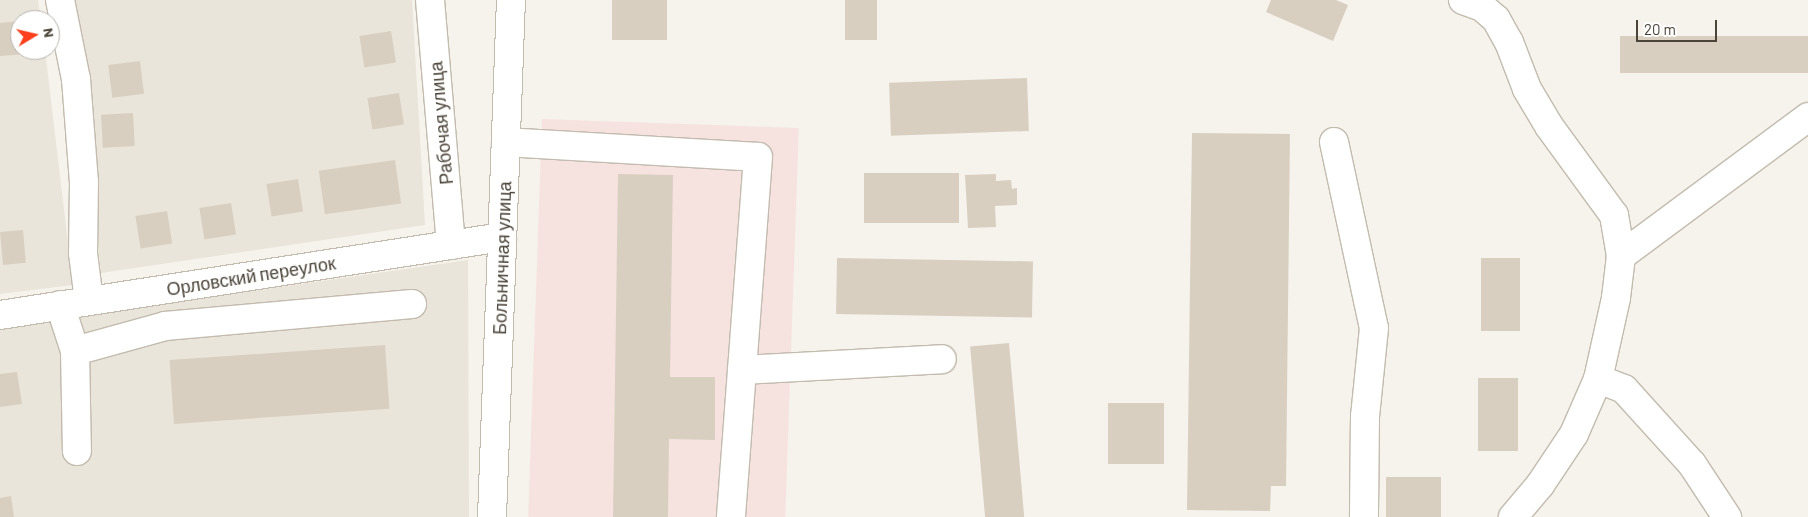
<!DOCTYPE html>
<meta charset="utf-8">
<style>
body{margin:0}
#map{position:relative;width:1808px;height:517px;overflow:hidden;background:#f6f3ec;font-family:Barlow,sans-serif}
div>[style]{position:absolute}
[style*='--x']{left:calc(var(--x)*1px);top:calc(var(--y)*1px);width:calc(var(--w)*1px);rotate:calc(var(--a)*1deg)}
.residential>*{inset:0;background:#eae5da}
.medical>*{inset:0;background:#f6e3e0;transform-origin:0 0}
.building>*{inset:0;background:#d8cfc1;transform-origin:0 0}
.roads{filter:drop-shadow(1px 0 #c2bbae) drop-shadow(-1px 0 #c2bbae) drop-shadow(0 1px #c2bbae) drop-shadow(0 -1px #c2bbae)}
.minor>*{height:28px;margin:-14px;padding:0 14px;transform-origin:14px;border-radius:14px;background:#fff}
span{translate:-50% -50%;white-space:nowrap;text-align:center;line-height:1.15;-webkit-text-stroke:4px #fff;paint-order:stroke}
.street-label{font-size:18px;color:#4b4439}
.north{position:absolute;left:10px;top:10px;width:50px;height:50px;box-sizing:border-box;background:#fff;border:1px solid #b7b4b0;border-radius:50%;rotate:81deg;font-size:14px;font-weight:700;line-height:20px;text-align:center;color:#4b4439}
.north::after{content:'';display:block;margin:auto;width:18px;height:22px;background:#fc3f1d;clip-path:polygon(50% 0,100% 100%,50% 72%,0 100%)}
.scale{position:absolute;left:1636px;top:20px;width:81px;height:22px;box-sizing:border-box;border:2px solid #4b4439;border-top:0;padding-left:6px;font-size:15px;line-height:18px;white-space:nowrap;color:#4b4439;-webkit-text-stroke:4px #fff;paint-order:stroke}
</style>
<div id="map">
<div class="residential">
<i style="clip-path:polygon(0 0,38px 0,41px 20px,20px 20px,20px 50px,45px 50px,73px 285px,0 294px)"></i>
<i style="clip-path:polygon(72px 0,412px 0,425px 225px,101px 273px)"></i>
<i style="clip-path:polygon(468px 260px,469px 517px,0 517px,0 327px)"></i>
</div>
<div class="medical">
<i style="left:542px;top:119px;width:257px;height:398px;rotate:2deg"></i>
</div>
<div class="building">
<i style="left:612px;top:0;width:55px;height:40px"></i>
<i style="left:845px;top:0;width:32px;height:40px"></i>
<i style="clip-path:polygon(1271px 0,1336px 0,1348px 5px,1333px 41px,1266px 12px)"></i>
<i style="clip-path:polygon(20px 21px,20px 50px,27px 50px,27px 54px,0 56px,0 23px)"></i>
<i style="left:391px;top:31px;width:32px;height:32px;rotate:81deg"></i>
<i style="left:1808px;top:36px;width:37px;height:188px;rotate:90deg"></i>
<i style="left:140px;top:61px;width:33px;height:32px;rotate:83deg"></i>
<i style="left:1027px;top:78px;width:53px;height:138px;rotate:88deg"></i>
<i style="left:399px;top:93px;width:32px;height:32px;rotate:81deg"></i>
<i style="left:133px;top:113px;width:33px;height:32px;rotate:87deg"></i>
<i style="clip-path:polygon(1192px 133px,1290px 134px,1286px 486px,1271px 486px,1270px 511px,1187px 510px)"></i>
<i style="left:395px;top:160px;width:44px;height:77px;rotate:82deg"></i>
<i style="left:864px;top:173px;width:95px;height:50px"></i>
<i style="clip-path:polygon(618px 174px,673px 175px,670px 377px,715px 377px,715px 440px,669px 439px,668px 517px,613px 517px)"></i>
<i style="clip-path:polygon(996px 174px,996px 181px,1011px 180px,1012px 189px,1017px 188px,1017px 205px,995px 206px,996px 227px,968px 228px,965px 175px)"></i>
<i style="left:298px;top:179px;width:33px;height:32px;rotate:81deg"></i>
<i style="left:231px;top:203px;width:32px;height:32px;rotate:81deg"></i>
<i style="left:167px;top:211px;width:33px;height:32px;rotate:81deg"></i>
<i style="left:23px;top:230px;width:33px;height:23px;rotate:85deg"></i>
<i style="left:837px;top:258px;width:196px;height:56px;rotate:1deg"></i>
<i style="left:1481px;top:258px;width:39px;height:73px"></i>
<i style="left:1009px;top:343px;width:175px;height:39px;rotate:85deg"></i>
<i style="left:385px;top:345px;width:64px;height:216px;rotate:86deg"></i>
<i style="clip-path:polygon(17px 372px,22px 404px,0 407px,0 374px)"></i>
<i style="left:1518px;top:378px;width:73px;height:40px;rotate:90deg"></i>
<i style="left:1108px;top:403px;width:56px;height:61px"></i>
<i style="left:1386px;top:477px;width:55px;height:40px"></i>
<i style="clip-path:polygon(11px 496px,14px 517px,0 517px,0 498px)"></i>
</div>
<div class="roads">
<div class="minor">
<i style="--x:60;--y:0;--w:81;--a:78.6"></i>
<i style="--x:76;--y:79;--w:103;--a:85.6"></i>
<i style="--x:84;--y:182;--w:71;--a:90.8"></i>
<i style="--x:83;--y:253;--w:48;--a:82.9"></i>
<i style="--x:430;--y:0;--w:246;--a:85.1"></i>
<i style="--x:1463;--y:0;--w:20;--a:20"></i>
<i style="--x:1482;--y:7;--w:18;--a:41"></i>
<i style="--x:1496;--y:19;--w:26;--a:61"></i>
<i style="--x:1509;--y:42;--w:50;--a:69"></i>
<i style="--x:1527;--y:89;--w:43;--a:59.3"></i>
<i style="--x:1549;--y:126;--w:110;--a:53.9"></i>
<i style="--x:1614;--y:215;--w:42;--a:80.3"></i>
<i style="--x:1621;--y:256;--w:42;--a:96.8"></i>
<i style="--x:1616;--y:298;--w:83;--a:102.5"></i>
<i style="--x:1598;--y:379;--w:60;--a:113.6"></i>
<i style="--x:1574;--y:434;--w:61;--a:123.7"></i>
<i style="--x:1540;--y:485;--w:42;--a:130.2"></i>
<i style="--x:506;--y:142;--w:252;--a:3.4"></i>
<i style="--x:758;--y:157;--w:361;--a:94.3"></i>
<i style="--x:1334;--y:142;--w:190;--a:77.9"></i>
<i style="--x:1374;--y:328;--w:88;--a:95.8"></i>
<i style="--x:1365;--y:416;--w:101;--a:90.6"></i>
<i style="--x:1621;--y:256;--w:233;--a:-36.6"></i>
<i style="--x:60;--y:305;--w:48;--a:71.9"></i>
<i style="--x:75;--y:351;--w:100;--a:88.9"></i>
<i style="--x:0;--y:315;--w:508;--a:-8.83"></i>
<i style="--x:75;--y:351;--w:93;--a:-15.5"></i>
<i style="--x:165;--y:326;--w:248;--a:-5.1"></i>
<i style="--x:742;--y:370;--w:200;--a:-3.1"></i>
<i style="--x:1598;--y:379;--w:28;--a:21"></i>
<i style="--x:1624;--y:389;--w:101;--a:47.8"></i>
<i style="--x:1692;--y:464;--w:64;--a:56.6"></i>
<i style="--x:492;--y:517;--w:517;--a:-87.9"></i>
</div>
</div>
<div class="street-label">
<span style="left:441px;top:123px;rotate:-95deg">Рабочая улица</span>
<span style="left:502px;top:258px;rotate:-88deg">Больничная улица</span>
<span style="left:251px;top:276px;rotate:-9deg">Орловский переулок</span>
</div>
<div class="north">N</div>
<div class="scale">20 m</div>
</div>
